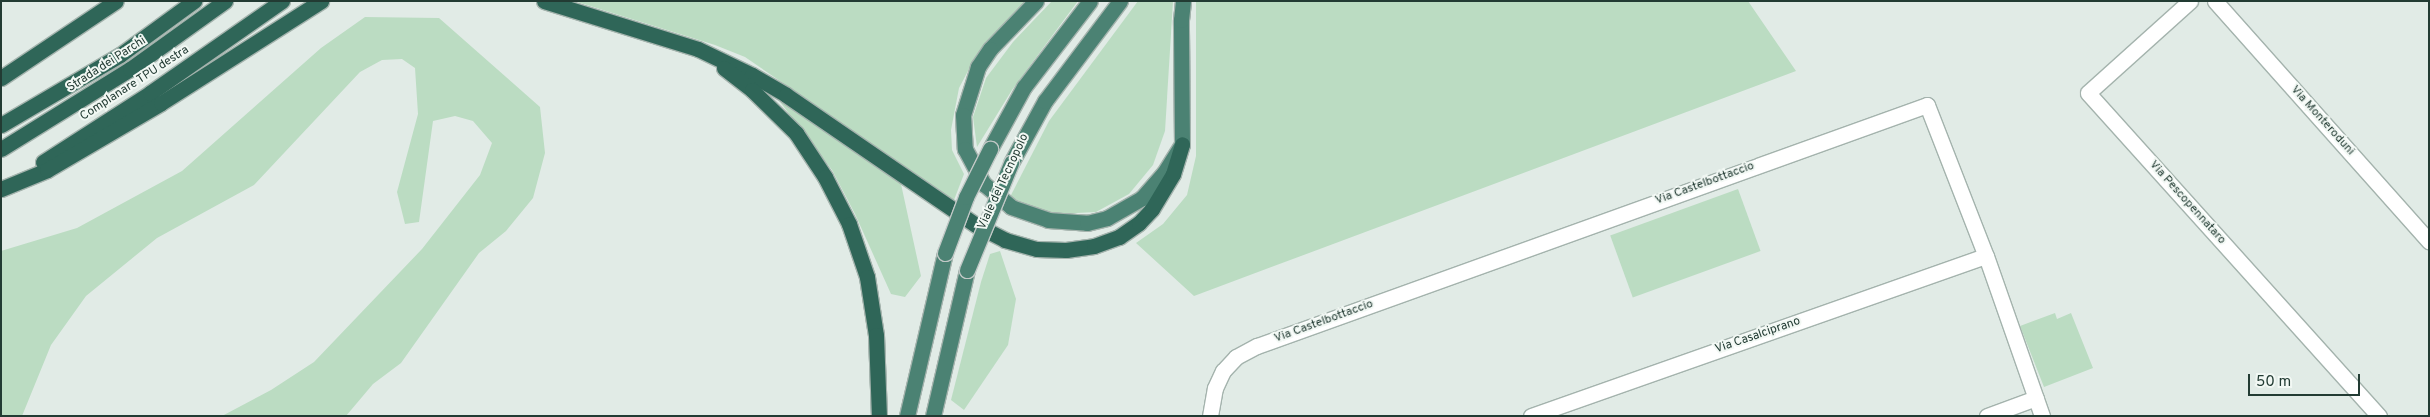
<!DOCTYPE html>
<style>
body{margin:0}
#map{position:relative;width:2430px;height:417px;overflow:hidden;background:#e1ebe6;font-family:Overpass,sans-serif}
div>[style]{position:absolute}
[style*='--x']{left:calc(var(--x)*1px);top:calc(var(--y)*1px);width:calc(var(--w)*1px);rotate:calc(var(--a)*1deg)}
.green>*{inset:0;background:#bbdcc2;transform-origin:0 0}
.roads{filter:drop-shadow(1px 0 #a4b3ad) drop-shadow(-1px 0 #a4b3ad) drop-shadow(0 1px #a4b3ad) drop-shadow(0 -1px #a4b3ad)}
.minor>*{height:15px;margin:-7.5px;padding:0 7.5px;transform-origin:7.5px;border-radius:7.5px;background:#fff}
.trunk>*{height:15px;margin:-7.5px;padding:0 7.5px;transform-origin:7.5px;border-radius:7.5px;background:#4b8273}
.motorway>*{height:15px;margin:-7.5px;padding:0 7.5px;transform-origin:7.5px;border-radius:7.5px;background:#2f6658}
.bridges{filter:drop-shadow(1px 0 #c1c8c6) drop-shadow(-1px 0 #c1c8c6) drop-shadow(0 1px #c1c8c6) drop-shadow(0 -1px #c1c8c6)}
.trunk-bridge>*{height:15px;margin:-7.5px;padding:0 7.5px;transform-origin:7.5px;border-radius:7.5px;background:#4b8273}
span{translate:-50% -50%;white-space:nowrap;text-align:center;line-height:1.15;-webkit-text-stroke:4px #f2f8f4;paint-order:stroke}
.street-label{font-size:12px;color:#223b33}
.frame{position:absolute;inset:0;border:2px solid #223b33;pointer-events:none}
.scale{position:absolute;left:2248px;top:374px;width:112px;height:22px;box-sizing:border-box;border:2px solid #223b33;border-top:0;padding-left:6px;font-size:15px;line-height:18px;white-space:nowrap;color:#223b33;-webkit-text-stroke:4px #f2f8f4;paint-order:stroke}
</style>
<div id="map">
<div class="green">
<i style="clip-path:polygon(574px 1px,1026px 1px,977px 54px,959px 88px,951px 130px,952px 150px,964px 174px,954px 200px,745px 57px,715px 45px)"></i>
<i style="clip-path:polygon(1052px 1px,1078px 1px,1012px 90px,977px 147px,973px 117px,986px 78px,1013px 42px)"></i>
<i style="clip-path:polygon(1138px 1px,1173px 1px,1165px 131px,1153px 165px,1129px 194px,1096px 212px,1057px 214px,1040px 211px,1010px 197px,1049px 121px)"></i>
<i style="clip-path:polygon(1196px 1px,1748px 1px,1796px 71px,1194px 296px,1136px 243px,1163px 224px,1187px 195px,1196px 156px)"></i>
<i style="clip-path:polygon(365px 17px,439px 18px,540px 107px,545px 153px,533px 198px,506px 231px,479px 253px,401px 363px,373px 384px,346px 416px,222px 416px,271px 390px,314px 362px,422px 249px,480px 175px,492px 143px,473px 121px,455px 116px,433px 121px,419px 222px,405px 224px,397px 192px,418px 114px,415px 68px,402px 59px,382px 60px,360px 72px,254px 185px,157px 238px,86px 296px,51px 345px,22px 416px,1px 416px,1px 251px,77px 228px,182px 171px,321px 48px)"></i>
<i style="clip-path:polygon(774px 94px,901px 184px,921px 276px,905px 297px,891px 294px,855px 214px,832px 170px)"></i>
<i style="left:1738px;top:189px;width:66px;height:136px;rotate:70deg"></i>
<i style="clip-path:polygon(1000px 251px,1016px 299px,1008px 345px,964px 410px,951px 400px,981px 282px,990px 254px)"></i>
<i style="clip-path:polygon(2055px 313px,2057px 319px,2071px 313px,2093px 368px,2044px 387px,2020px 326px)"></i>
</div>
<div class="roads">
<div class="minor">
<i style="--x:2190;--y:1;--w:137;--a:138"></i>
<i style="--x:2088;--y:93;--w:435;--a:48"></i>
<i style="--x:2215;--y:1;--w:322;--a:48.3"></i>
<i style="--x:1210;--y:416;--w:28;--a:-80"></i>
<i style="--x:1215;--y:388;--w:19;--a:-65"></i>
<i style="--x:1223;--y:371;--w:19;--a:-47"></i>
<i style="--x:1236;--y:357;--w:24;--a:-28"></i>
<i style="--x:1257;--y:346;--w:712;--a:-19.78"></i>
<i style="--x:1927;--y:105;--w:162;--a:68.7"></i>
<i style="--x:1986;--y:256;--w:170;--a:70.7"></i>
<i style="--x:1531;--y:416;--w:482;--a:-19.4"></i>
<i style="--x:1987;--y:416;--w:52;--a:-20.2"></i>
</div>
<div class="trunk">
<i style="--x:1036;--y:1;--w:66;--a:133.8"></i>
<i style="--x:990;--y:49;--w:22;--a:124"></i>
<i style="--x:978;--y:67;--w:50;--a:107.4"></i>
<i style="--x:963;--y:115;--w:34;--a:87"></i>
<i style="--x:965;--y:149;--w:40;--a:62"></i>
<i style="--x:984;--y:184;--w:35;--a:40"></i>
<i style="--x:1011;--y:207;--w:39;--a:19"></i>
<i style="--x:1048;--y:220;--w:39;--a:4"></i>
<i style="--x:1087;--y:223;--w:21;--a:-14"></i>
<i style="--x:1107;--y:218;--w:40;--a:-29.7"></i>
<i style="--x:1142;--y:198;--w:33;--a:-49"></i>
<i style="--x:1164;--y:173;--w:34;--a:-58"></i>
<i style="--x:1182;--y:144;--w:124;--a:-90.5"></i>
<i style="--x:1181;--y:20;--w:19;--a:-84"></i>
<i style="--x:990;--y:149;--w:71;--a:-61.3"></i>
<i style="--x:1024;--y:87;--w:108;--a:-52.5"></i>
<i style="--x:1011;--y:163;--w:71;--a:-61.3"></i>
<i style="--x:1045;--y:101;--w:125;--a:-53.1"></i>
<i style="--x:907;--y:416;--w:167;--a:-76.9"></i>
<i style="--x:933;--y:416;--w:150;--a:-76.9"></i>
</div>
<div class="motorway">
<i style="--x:544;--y:1;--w:161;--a:17.3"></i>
<i style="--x:698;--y:49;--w:60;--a:25.7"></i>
<i style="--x:752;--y:75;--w:39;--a:30"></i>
<i style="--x:786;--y:95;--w:230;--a:34.4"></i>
<i style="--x:976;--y:225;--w:33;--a:27"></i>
<i style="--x:1005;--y:240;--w:33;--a:16"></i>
<i style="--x:1037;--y:249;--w:29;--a:2"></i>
<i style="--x:1066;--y:250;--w:28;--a:-8"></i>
<i style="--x:1094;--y:246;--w:27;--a:-20"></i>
<i style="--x:1119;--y:237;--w:24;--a:-35"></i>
<i style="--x:1139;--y:223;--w:19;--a:-47"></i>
<i style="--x:1152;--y:209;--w:41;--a:-59"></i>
<i style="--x:1173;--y:174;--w:31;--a:-73"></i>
<i style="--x:724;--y:68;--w:36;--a:38"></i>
<i style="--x:752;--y:90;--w:62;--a:44.3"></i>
<i style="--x:796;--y:133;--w:53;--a:56.6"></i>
<i style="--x:825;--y:177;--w:53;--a:62.9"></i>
<i style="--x:849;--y:224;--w:56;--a:71.2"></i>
<i style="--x:867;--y:277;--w:59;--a:81.2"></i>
<i style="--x:876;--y:335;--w:81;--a:87.9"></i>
<i style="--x:1;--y:78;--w:138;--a:-33.8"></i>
<i style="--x:1;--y:125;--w:138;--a:-30.5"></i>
<i style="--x:120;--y:55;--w:92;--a:-36.1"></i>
<i style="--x:1;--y:149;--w:152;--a:-31.8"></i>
<i style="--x:130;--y:69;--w:117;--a:-35.6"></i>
<i style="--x:43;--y:162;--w:127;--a:-32.8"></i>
<i style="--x:150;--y:93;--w:161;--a:-34.9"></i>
<i style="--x:1;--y:189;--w:50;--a:-22.4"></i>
<i style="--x:47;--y:170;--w:132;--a:-30.4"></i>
<i style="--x:161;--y:103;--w:190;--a:-32.5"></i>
</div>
</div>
<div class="bridges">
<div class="trunk-bridge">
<i style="--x:945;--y:253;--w:60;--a:-69.4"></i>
<i style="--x:966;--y:197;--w:54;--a:-63.4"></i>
<i style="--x:967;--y:270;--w:116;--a:-67.6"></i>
</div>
</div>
<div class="street-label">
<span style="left:107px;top:65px;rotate:-33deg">Strada dei Parchi</span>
<span style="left:135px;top:84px;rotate:-33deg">Complanare TPU destra</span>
<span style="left:2322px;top:121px;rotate:48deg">Via Monteroduni</span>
<span style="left:1004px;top:182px;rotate:-65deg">Viale del Tecnopolo</span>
<span style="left:1705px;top:184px;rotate:-20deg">Via Castelbottaccio</span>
<span style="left:2187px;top:203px;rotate:48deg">Via Pescopennataro</span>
<span style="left:1324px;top:322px;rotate:-20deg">Via Castelbottaccio</span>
<span style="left:1758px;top:336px;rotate:-19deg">Via Casalciprano</span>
</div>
<div class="frame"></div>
<div class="scale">50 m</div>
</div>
